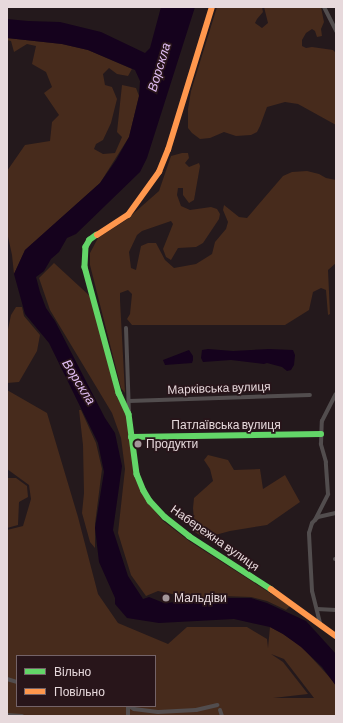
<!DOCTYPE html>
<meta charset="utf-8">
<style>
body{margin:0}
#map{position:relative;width:343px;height:723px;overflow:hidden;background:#24191c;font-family:Barlow,sans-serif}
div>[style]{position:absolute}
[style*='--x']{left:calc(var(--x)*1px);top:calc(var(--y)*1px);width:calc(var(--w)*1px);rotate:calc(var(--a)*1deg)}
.green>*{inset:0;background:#472b1c}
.water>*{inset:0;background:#15021d}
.street>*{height:4px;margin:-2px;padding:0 2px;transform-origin:2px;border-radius:2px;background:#524d4e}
.fast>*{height:5.5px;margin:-2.75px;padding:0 2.75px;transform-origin:2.75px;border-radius:2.75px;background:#63d668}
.slow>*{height:5.5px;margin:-2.75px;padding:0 2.75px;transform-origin:2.75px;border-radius:2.75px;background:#ff974d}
.dots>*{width:11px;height:11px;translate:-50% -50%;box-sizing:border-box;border:2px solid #28151a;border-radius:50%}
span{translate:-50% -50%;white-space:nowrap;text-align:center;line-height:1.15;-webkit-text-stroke:3.5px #28151a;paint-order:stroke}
.street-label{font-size:12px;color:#e7d9dc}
.poi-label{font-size:12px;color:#e7d9dc}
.left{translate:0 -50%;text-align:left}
.water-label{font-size:13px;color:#e3c0f6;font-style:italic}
.frame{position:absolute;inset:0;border:8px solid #e7d9dc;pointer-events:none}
.legend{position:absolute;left:16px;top:655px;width:140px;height:52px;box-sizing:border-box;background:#28151a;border:1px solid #746368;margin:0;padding:5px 7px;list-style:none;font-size:12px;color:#e7d9dc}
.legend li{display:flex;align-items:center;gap:8px;height:20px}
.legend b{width:20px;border:1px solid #746368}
</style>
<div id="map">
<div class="green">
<i style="clip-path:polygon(217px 7px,262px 7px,263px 12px,257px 19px,255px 23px,262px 28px,268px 23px,264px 7px,321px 7px,324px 22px,321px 29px,322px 36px,317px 37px,315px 31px,312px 29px,306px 33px,302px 40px,302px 46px,306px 48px,312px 47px,333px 50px,336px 53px,336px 125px,298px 104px,285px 102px,267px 107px,260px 126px,257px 132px,251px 135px,236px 136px,224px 132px,210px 138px,200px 139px,192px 133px,188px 128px,188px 109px,191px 91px)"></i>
<i style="clip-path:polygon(7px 38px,62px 44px,88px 50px,132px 69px,128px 76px,117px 74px,109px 68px,103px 74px,105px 85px,112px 87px,117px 99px,111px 123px,103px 140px,96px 144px,94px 149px,103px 154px,115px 153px,122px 137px,117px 132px,122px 85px,136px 88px,139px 96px,129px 137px,100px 183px,25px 250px,14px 274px,12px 255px,7px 232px,7px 171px,25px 145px,50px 141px,52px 122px,59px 115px,44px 93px,52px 87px,46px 72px,32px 64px,36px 46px,27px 44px,14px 52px,11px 41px,7px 40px)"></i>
<i style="clip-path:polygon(182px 153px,188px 153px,189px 158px,185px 163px,189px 167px,199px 163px,200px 166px,194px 200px,189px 203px,183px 195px,183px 188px,178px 188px,177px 195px,181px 206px,190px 210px,211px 207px,217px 209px,220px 214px,219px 219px,203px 243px,196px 247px,178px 248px,171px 260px,166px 257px,163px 249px,173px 224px,171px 221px,142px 231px,137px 235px,129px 252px,131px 268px,136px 270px,141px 246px,148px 243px,156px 243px,165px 260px,174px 268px,196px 264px,212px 254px,215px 242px,226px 229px,228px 222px,223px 210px,224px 205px,239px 217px,247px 218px,283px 176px,292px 172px,307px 171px,319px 174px,326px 178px,336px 180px,336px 263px,328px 270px,330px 314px,328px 315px,326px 290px,321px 288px,313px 292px,309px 310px,285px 325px,132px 325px,127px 319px,130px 314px,132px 294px,128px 290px,120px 293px,120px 300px,125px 393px,121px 388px,90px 265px,90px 253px,98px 238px,126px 220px,159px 191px,171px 156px)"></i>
<i style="clip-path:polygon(54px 263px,92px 298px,116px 395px,127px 416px,136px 478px,143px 495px,162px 520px,189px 541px,290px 606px,286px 610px,267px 601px,251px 597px,222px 596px,186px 599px,181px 596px,158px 591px,146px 596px,131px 575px,118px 533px,125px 469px,121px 438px,112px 413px,50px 310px,39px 278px)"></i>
<i style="clip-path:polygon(16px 307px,22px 307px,24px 316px,40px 335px,37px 351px,19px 382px,7px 383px,7px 334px,11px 315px)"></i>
<i style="clip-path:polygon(evenodd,7px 390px,47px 413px,78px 517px,98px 594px,118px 623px,168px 644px,187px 627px,247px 627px,267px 639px,268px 648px,270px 627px,283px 634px,301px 646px,333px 681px,336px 686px,336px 716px,7px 716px,7px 530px,23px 526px,31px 499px,29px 485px,7px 469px,7px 390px,271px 654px,284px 659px,314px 698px,273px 698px,308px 694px,283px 662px,271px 654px,7px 390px,17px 656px,155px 656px,155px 706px,17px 706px,17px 656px)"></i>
<i style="clip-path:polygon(79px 410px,81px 410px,96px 443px,102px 469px,95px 524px,95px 548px,90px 542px,82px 513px,84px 493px,83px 445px)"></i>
<i style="clip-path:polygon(208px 455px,228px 460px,234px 470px,260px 469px,263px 489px,285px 475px,300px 502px,267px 525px,230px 531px,204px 538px,195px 532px,193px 508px,194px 498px,213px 481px,210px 469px,204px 460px)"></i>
<i style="clip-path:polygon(7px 478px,16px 478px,27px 486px,28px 497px,19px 502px,18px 525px,7px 528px)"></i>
</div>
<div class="water">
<i style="clip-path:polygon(161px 7px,195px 7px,147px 158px,140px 172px,76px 234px,67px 238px,59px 252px,51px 259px,44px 271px,36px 277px,40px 292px,46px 308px,55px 321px,105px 418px,115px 433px,122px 466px,113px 530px,128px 576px,143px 599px,149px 597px,164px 603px,222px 598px,251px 598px,267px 603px,306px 621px,336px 654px,336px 686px,322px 667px,301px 647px,283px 634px,270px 627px,234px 619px,159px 623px,127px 618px,115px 604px,115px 598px,99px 562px,95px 528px,104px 472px,98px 443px,49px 343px,25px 314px,14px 274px,25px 250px,100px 183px,116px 160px,129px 137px,139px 96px,140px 81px,135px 70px,88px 50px,62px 44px,7px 38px,7px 19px,28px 21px,60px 22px,101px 32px,145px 53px,150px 48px)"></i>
<i style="clip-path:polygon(208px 349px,233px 351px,269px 349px,293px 350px,295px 355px,294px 365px,291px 370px,287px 371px,282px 367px,267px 363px,264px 364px,231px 360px,203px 362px,201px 358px,202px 350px)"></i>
<i style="clip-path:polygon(189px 350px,193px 356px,193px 360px,192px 363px,165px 365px,163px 360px)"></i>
</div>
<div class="street">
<i style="--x:324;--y:7;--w:27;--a:63"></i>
<i style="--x:126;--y:328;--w:84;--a:88"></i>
<i style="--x:129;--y:401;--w:181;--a:-1.9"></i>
<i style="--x:315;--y:520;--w:29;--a:-63"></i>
<i style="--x:328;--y:494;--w:32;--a:-94"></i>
<i style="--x:326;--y:462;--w:19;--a:-106"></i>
<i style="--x:321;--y:444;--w:23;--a:-88"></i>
<i style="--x:322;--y:421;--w:30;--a:-63"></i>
<i style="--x:335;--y:559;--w:1;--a:0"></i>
<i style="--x:317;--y:609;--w:19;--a:3"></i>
<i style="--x:320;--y:623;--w:33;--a:-104"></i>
<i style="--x:312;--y:591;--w:58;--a:-93"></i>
<i style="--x:309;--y:533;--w:10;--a:-73"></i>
<i style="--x:312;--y:523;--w:8;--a:-45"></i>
<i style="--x:318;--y:517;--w:18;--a:-13"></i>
<i style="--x:7;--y:679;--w:10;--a:17"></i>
<i style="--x:129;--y:706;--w:6;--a:31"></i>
<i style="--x:134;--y:709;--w:24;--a:7"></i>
<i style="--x:158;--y:712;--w:38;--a:-3"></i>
<i style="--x:196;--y:710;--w:22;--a:-13"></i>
<i style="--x:220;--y:710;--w:6;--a:72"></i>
<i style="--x:7;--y:715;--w:15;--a:4"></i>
<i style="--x:128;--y:716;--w:10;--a:-90"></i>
</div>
<div class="fast">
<i style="--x:97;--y:235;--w:9;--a:144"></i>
<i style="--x:90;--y:240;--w:8;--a:120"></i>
<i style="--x:86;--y:247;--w:20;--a:93"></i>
<i style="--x:85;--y:267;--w:131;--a:74.9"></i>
<i style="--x:119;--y:393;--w:23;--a:65"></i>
<i style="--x:129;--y:414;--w:61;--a:82.4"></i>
<i style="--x:137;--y:474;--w:18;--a:68"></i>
<i style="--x:144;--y:491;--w:12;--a:59"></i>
<i style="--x:150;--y:501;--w:22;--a:47"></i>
<i style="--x:165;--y:517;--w:31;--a:38"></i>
<i style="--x:189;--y:536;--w:98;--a:32.9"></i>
<i style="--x:131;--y:437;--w:190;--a:-0.9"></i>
</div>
<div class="slow">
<i style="--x:97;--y:235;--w:37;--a:-33"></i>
<i style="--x:128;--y:215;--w:53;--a:-54.2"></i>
<i style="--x:159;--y:172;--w:24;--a:-68"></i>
<i style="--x:168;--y:150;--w:150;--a:-72.9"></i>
<i style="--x:271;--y:589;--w:80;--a:35.9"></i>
</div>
<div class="dots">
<i style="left:138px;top:444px;background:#a39699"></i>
<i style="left:166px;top:598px;background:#a39699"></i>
</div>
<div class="street-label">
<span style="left:219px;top:388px;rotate:-2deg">Марківська вулиця</span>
<span style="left:226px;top:425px">Патлаївська вулиця</span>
<span style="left:215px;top:538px;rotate:35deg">Набережна вулиця</span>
</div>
<div class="poi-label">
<span class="left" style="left:146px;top:444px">Продукти</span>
<span class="left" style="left:174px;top:598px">Мальдіви</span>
</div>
<div class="water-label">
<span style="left:159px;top:67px;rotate:-73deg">Ворскла</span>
<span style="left:79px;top:382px;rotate:58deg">Ворскла</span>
</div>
<div class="frame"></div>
<ul class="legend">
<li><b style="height:5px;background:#63d668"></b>Вільно</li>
<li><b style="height:5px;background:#ff974d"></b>Повільно</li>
</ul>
</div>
